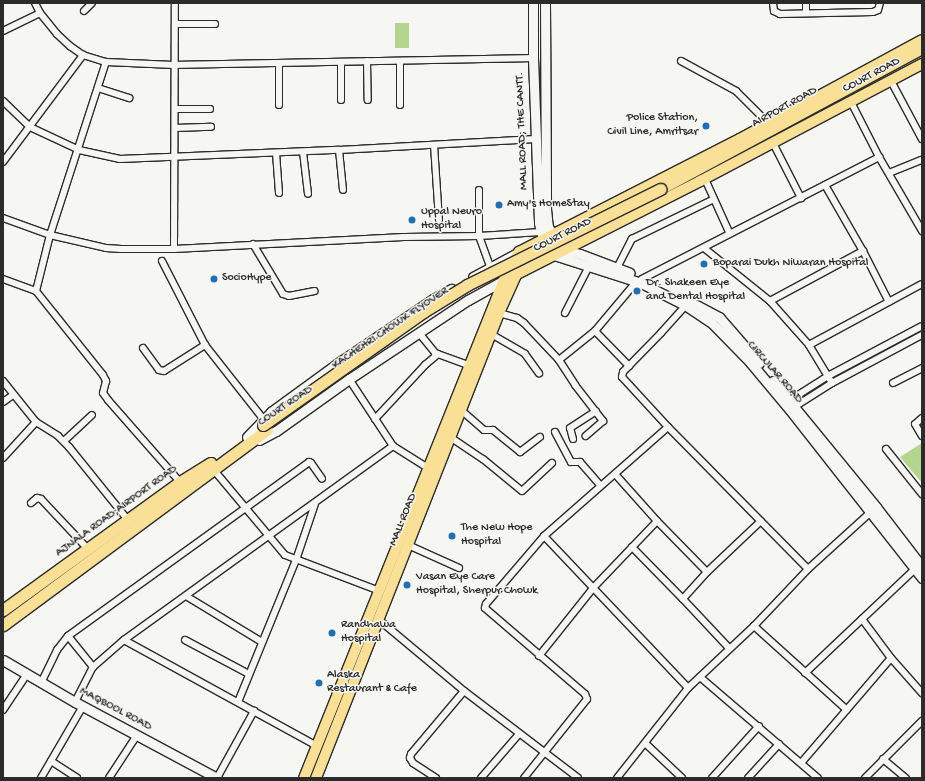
<!DOCTYPE html>
<style>
body{margin:0}
#map{position:relative;width:925px;height:781px;overflow:hidden;background:#f6f6f2;font-family:"Gochi Hand",sans-serif}
div>[style]{position:absolute}
[style*='--x']{left:calc(var(--x)*1px);top:calc(var(--y)*1px);width:calc(var(--w)*1px);rotate:calc(var(--a)*1deg)}
.green>*{inset:0;background:#b5d48d;transform-origin:0 0}
.roads{filter:drop-shadow(1px 0 #2b2b2b) drop-shadow(-1px 0 #2b2b2b) drop-shadow(0 1px #2b2b2b) drop-shadow(0 -1px #2b2b2b)}
.street>*{height:6px;margin:-3px;padding:0 3px;transform-origin:3px;border-radius:3px;background:#f6f6f2}
.secondary>*{height:9px;margin:-4.5px;padding:0 4.5px;transform-origin:4.5px;border-radius:4.5px;background:#f6f6f2}
.primary>*{height:10px;margin:-5px;padding:0 5px;transform-origin:5px;border-radius:5px;background:#fadf96}
.highway>*{height:11px;margin:-5.5px;padding:0 5.5px;transform-origin:5.5px;border-radius:5.5px;background:#fadf96}
.bridges{filter:drop-shadow(1px 0 #2b2b2b) drop-shadow(-1px 0 #2b2b2b) drop-shadow(0 1px #2b2b2b) drop-shadow(0 -1px #2b2b2b)}
.highway-bridge>*{height:11px;margin:-5.5px;padding:0 5.5px;transform-origin:5.5px;border-radius:5.5px;background:#fadf96}
.dots>*{width:11px;height:11px;translate:-50% -50%;box-sizing:border-box;border:2px solid #f6f6f2;border-radius:50%}
span{translate:-50% -50%;white-space:nowrap;text-align:center;line-height:1.15;-webkit-text-stroke:3px #f6f6f2;paint-order:stroke}
.street-label{font-size:12px;color:#2b2b2b}
.poi-label{font-size:12px;color:#2b2b2b}
.right{translate:-100% -50%;text-align:right}
.left{translate:0 -50%;text-align:left}
.frame{position:absolute;inset:0;border:4px solid #2b2b2b;pointer-events:none}
</style>
<div id="map">
<div class="green">
<i style="left:395px;top:23px;width:14px;height:25px"></i>
<i style="clip-path:polygon(922px 443px,922px 483px,900px 457px)"></i>
</div>
<div class="roads">
<div class="street">
<i style="--x:35;--y:3;--w:11;--a:63"></i>
<i style="--x:40;--y:13;--w:27;--a:51"></i>
<i style="--x:57;--y:34;--w:18;--a:43"></i>
<i style="--x:70;--y:46;--w:16;--a:35"></i>
<i style="--x:83;--y:55;--w:24;--a:17"></i>
<i style="--x:106;--y:62;--w:68;--a:2.5"></i>
<i style="--x:174;--y:65;--w:359;--a:-1.1"></i>
<i style="--x:773;--y:3;--w:8;--a:83"></i>
<i style="--x:774;--y:11;--w:7;--a:27"></i>
<i style="--x:780;--y:14;--w:93;--a:-1.2"></i>
<i style="--x:873;--y:12;--w:5;--a:-22"></i>
<i style="--x:878;--y:10;--w:7;--a:-74"></i>
<i style="--x:806;--y:3;--w:9;--a:90"></i>
<i style="--x:84;--y:11;--w:11;--a:-45"></i>
<i style="--x:175;--y:24;--w:40;--a:0"></i>
<i style="--x:3;--y:31;--w:41;--a:-25.9"></i>
<i style="--x:367;--y:61;--w:39;--a:89"></i>
<i style="--x:400;--y:61;--w:44;--a:90"></i>
<i style="--x:681;--y:61;--w:63;--a:28.6"></i>
<i style="--x:736;--y:91;--w:47;--a:45"></i>
<i style="--x:341;--y:62;--w:38;--a:90"></i>
<i style="--x:891;--y:81;--w:66;--a:61.9"></i>
<i style="--x:98;--y:88;--w:33;--a:18"></i>
<i style="--x:3;--y:101;--w:37;--a:44"></i>
<i style="--x:30;--y:127;--w:54;--a:25.1"></i>
<i style="--x:79;--y:150;--w:42;--a:12.4"></i>
<i style="--x:120;--y:159;--w:219;--a:-2.4"></i>
<i style="--x:339;--y:150;--w:197;--a:-3.2"></i>
<i style="--x:851;--y:102;--w:62;--a:63"></i>
<i style="--x:879;--y:157;--w:86;--a:59.8"></i>
<i style="--x:279;--y:105;--w:42;--a:-90"></i>
<i style="--x:175;--y:109;--w:35;--a:0"></i>
<i style="--x:175;--y:128;--w:36;--a:-2"></i>
<i style="--x:773;--y:143;--w:62;--a:63"></i>
<i style="--x:434;--y:145;--w:75;--a:86.2"></i>
<i style="--x:339;--y:150;--w:40;--a:84.3"></i>
<i style="--x:303;--y:152;--w:42;--a:83.2"></i>
<i style="--x:276;--y:153;--w:40;--a:85.7"></i>
<i style="--x:3;--y:162;--w:134;--a:-53.2"></i>
<i style="--x:889;--y:173;--w:35;--a:-22"></i>
<i style="--x:705;--y:179;--w:60;--a:65.6"></i>
<i style="--x:825;--y:185;--w:76;--a:60.1"></i>
<i style="--x:863;--y:251;--w:57;--a:63"></i>
<i style="--x:479;--y:190;--w:46;--a:90"></i>
<i style="--x:479;--y:236;--w:33;--a:70"></i>
<i style="--x:3;--y:218;--w:50;--a:19.9"></i>
<i style="--x:50;--y:235;--w:57;--a:13.1"></i>
<i style="--x:106;--y:248;--w:15;--a:4"></i>
<i style="--x:121;--y:249;--w:53;--a:0"></i>
<i style="--x:174;--y:249;--w:230;--a:-3"></i>
<i style="--x:404;--y:237;--w:75;--a:-0.8"></i>
<i style="--x:479;--y:236;--w:62;--a:-3.7"></i>
<i style="--x:253;--y:244;--w:58;--a:59"></i>
<i style="--x:283;--y:294;--w:6;--a:18"></i>
<i style="--x:289;--y:296;--w:26;--a:-11"></i>
<i style="--x:704;--y:248;--w:85;--a:38.8"></i>
<i style="--x:770;--y:301;--w:59;--a:48.4"></i>
<i style="--x:174;--y:249;--w:246;--a:-89.8"></i>
<i style="--x:162;--y:261;--w:94;--a:62.9"></i>
<i style="--x:205;--y:345;--w:95;--a:51.8"></i>
<i style="--x:617;--y:268;--w:33;--a:-63"></i>
<i style="--x:632;--y:239;--w:91;--a:-26"></i>
<i style="--x:3;--y:279;--w:35;--a:20"></i>
<i style="--x:36;--y:291;--w:58;--a:-76"></i>
<i style="--x:50;--y:235;--w:182;--a:-72.1"></i>
<i style="--x:642;--y:279;--w:267;--a:-27.2"></i>
<i style="--x:36;--y:291;--w:107;--a:51.4"></i>
<i style="--x:103;--y:375;--w:7;--a:63"></i>
<i style="--x:106;--y:381;--w:12;--a:104"></i>
<i style="--x:103;--y:393;--w:9;--a:54"></i>
<i style="--x:108;--y:400;--w:109;--a:48.7"></i>
<i style="--x:770;--y:301;--w:106;--a:-28.3"></i>
<i style="--x:687;--y:304;--w:39;--a:132"></i>
<i style="--x:661;--y:333;--w:54;--a:134.3"></i>
<i style="--x:623;--y:372;--w:5;--a:101"></i>
<i style="--x:622;--y:377;--w:68;--a:47.4"></i>
<i style="--x:668;--y:427;--w:199;--a:45.4"></i>
<i style="--x:499;--y:313;--w:19;--a:16"></i>
<i style="--x:517;--y:318;--w:9;--a:36"></i>
<i style="--x:524;--y:323;--w:51;--a:46.6"></i>
<i style="--x:559;--y:360;--w:46;--a:-38.9"></i>
<i style="--x:595;--y:331;--w:65;--a:-50"></i>
<i style="--x:565;--y:313;--w:53;--a:-62.9"></i>
<i style="--x:595;--y:331;--w:49;--a:45.8"></i>
<i style="--x:419;--y:333;--w:26;--a:51"></i>
<i style="--x:435;--y:353;--w:37;--a:20"></i>
<i style="--x:491;--y:334;--w:39;--a:30"></i>
<i style="--x:525;--y:354;--w:24;--a:54"></i>
<i style="--x:143;--y:348;--w:27;--a:54"></i>
<i style="--x:159;--y:370;--w:5;--a:11"></i>
<i style="--x:164;--y:371;--w:49;--a:-32.4"></i>
<i style="--x:559;--y:360;--w:30;--a:57"></i>
<i style="--x:575;--y:385;--w:46;--a:52.1"></i>
<i style="--x:603;--y:421;--w:23;--a:139"></i>
<i style="--x:349;--y:379;--w:80;--a:56.7"></i>
<i style="--x:3;--y:381;--w:53;--a:51.2"></i>
<i style="--x:36;--y:422;--w:26;--a:32"></i>
<i style="--x:58;--y:436;--w:16;--a:45"></i>
<i style="--x:69;--y:447;--w:94;--a:51.1"></i>
<i style="--x:832;--y:383;--w:44;--a:-121.2"></i>
<i style="--x:809;--y:345;--w:128;--a:-28.4"></i>
<i style="--x:893;--y:383;--w:33;--a:-27"></i>
<i style="--x:3;--y:402;--w:12;--a:-35"></i>
<i style="--x:787;--y:402;--w:49;--a:-32.4"></i>
<i style="--x:828;--y:376;--w:106;--a:-28"></i>
<i style="--x:791;--y:409;--w:49;--a:-32.4"></i>
<i style="--x:832;--y:383;--w:102;--a:-28.1"></i>
<i style="--x:461;--y:410;--w:30;--a:41"></i>
<i style="--x:484;--y:430;--w:9;--a:0"></i>
<i style="--x:493;--y:430;--w:35;--a:39"></i>
<i style="--x:520;--y:452;--w:25;--a:-37"></i>
<i style="--x:922;--y:418;--w:9;--a:139"></i>
<i style="--x:915;--y:424;--w:14;--a:60"></i>
<i style="--x:375;--y:419;--w:74;--a:-47.2"></i>
<i style="--x:425;--y:365;--w:17;--a:-40"></i>
<i style="--x:668;--y:427;--w:165;--a:138.7"></i>
<i style="--x:544;--y:536;--w:209;--a:46.5"></i>
<i style="--x:555;--y:432;--w:34;--a:62"></i>
<i style="--x:571;--y:462;--w:9;--a:0"></i>
<i style="--x:580;--y:462;--w:30;--a:49"></i>
<i style="--x:450;--y:437;--w:40;--a:34"></i>
<i style="--x:483;--y:459;--w:50;--a:39.4"></i>
<i style="--x:522;--y:491;--w:41;--a:-43"></i>
<i style="--x:573;--y:439;--w:11;--a:-105"></i>
<i style="--x:570;--y:428;--w:31;--a:-33"></i>
<i style="--x:64;--y:441;--w:38;--a:-43"></i>
<i style="--x:886;--y:449;--w:58;--a:51.3"></i>
<i style="--x:3;--y:458;--w:49;--a:-47.5"></i>
<i style="--x:213;--y:469;--w:112;--a:50.1"></i>
<i style="--x:285;--y:555;--w:102;--a:20.8"></i>
<i style="--x:615;--y:474;--w:63;--a:48.2"></i>
<i style="--x:657;--y:521;--w:71;--a:45.6"></i>
<i style="--x:707;--y:572;--w:36;--a:132"></i>
<i style="--x:683;--y:599;--w:67;--a:46.8"></i>
<i style="--x:31;--y:503;--w:8;--a:-40"></i>
<i style="--x:37;--y:498;--w:4;--a:14"></i>
<i style="--x:41;--y:499;--w:67;--a:46.8"></i>
<i style="--x:408;--y:545;--w:56;--a:24.3"></i>
<i style="--x:632;--y:547;--w:73;--a:45.6"></i>
<i style="--x:707;--y:572;--w:74;--a:-43.4"></i>
<i style="--x:186;--y:596;--w:89;--a:31.2"></i>
<i style="--x:378;--y:619;--w:112;--a:39.9"></i>
<i style="--x:464;--y:691;--w:143;--a:37.3"></i>
<i style="--x:862;--y:619;--w:49;--a:53.4"></i>
<i style="--x:891;--y:658;--w:47;--a:48.5"></i>
<i style="--x:754;--y:626;--w:125;--a:42.1"></i>
<i style="--x:68;--y:636;--w:40;--a:51"></i>
<i style="--x:124;--y:640;--w:220;--a:28.8"></i>
<i style="--x:185;--y:640;--w:72;--a:28"></i>
<i style="--x:539;--y:656;--w:88;--a:-51.4"></i>
<i style="--x:594;--y:587;--w:91;--a:-46.3"></i>
<i style="--x:805;--y:673;--w:151;--a:-43.4"></i>
<i style="--x:700;--y:677;--w:155;--a:40.6"></i>
<i style="--x:41;--y:683;--w:37;--a:-64"></i>
<i style="--x:57;--y:650;--w:18;--a:-52"></i>
<i style="--x:68;--y:636;--w:297;--a:-35.8"></i>
<i style="--x:309;--y:462;--w:2;--a:27"></i>
<i style="--x:311;--y:463;--w:19;--a:55"></i>
<i style="--x:75;--y:702;--w:39;--a:-63"></i>
<i style="--x:93;--y:667;--w:41;--a:-41.1"></i>
<i style="--x:124;--y:640;--w:332;--a:-35.8"></i>
<i style="--x:393;--y:446;--w:41;--a:32.2"></i>
<i style="--x:238;--y:702;--w:153;--a:-67.8"></i>
<i style="--x:296;--y:560;--w:59;--a:-71.3"></i>
<i style="--x:3;--y:710;--w:43;--a:-56.3"></i>
<i style="--x:645;--y:743;--w:51;--a:43.4"></i>
<i style="--x:883;--y:759;--w:30;--a:40"></i>
<i style="--x:51;--y:761;--w:31;--a:33"></i>
<i style="--x:801;--y:763;--w:138;--a:-49.4"></i>
<i style="--x:41;--y:778;--w:83;--a:-59.7"></i>
<i style="--x:109;--y:778;--w:51;--a:-56.9"></i>
<i style="--x:217;--y:778;--w:77;--a:-61.1"></i>
<i style="--x:436;--y:778;--w:27;--a:-147"></i>
<i style="--x:413;--y:763;--w:6;--a:-121"></i>
<i style="--x:410;--y:758;--w:4;--a:-76"></i>
<i style="--x:411;--y:754;--w:82;--a:-49.9"></i>
<i style="--x:481;--y:778;--w:58;--a:-49.2"></i>
<i style="--x:524;--y:778;--w:101;--a:-51.4"></i>
<i style="--x:587;--y:699;--w:5;--a:-112"></i>
<i style="--x:585;--y:694;--w:132;--a:-139.3"></i>
<i style="--x:485;--y:608;--w:4;--a:-76"></i>
<i style="--x:486;--y:604;--w:89;--a:-49.5"></i>
<i style="--x:617;--y:778;--w:115;--a:-51.7"></i>
<i style="--x:688;--y:688;--w:91;--a:-43.2"></i>
<i style="--x:754;--y:626;--w:79;--a:-46.5"></i>
<i style="--x:808;--y:569;--w:86;--a:-42.2"></i>
<i style="--x:712;--y:778;--w:70;--a:-47.9"></i>
<i style="--x:748;--y:778;--w:46;--a:-47.6"></i>
<i style="--x:865;--y:778;--w:81;--a:-45"></i>
</div>
<div class="secondary">
<i style="--x:533;--y:3;--w:55;--a:90"></i>
<i style="--x:533;--y:58;--w:165;--a:87.9"></i>
<i style="--x:539;--y:223;--w:9;--a:77"></i>
<i style="--x:541;--y:232;--w:26;--a:61"></i>
<i style="--x:554;--y:255;--w:91;--a:17.8"></i>
<i style="--x:641;--y:283;--w:49;--a:26.6"></i>
<i style="--x:685;--y:305;--w:32;--a:34"></i>
<i style="--x:712;--y:323;--w:54;--a:45.7"></i>
<i style="--x:750;--y:362;--w:62;--a:50.2"></i>
<i style="--x:790;--y:410;--w:214;--a:51.8"></i>
<i style="--x:545;--y:3;--w:206;--a:89.7"></i>
<i style="--x:546;--y:209;--w:18;--a:84"></i>
<i style="--x:548;--y:227;--w:27;--a:57"></i>
<i style="--x:563;--y:250;--w:17;--a:13"></i>
<i style="--x:580;--y:254;--w:53;--a:20.8"></i>
<i style="--x:473;--y:277;--w:52;--a:-28.5"></i>
<i style="--x:683;--y:298;--w:41;--a:27.8"></i>
<i style="--x:719;--y:317;--w:61;--a:49"></i>
<i style="--x:773;--y:381;--w:163;--a:50.7"></i>
<i style="--x:876;--y:507;--w:76;--a:52.5"></i>
<i style="--x:247;--y:437;--w:35;--a:-46"></i>
<i style="--x:271;--y:412;--w:87;--a:-36.1"></i>
<i style="--x:341;--y:361;--w:111;--a:-34"></i>
<i style="--x:433;--y:299;--w:21;--a:-29"></i>
<i style="--x:259;--y:440;--w:19;--a:-28"></i>
<i style="--x:276;--y:431;--w:90;--a:-35.5"></i>
<i style="--x:349;--y:379;--w:143;--a:-33.6"></i>
<i style="--x:468;--y:300;--w:41;--a:-29.1"></i>
<i style="--x:3;--y:660;--w:83;--a:30.3"></i>
<i style="--x:75;--y:702;--w:161;--a:28.2"></i>
</div>
<div class="primary">
<i style="--x:513;--y:276;--w:210;--a:-26.9"></i>
<i style="--x:700;--y:181;--w:251;--a:-27.8"></i>
<i style="--x:304;--y:778;--w:537;--a:-68.12"></i>
<i style="--x:504;--y:280;--w:32;--a:-62"></i>
<i style="--x:519;--y:252;--w:248;--a:-27.1"></i>
<i style="--x:740;--y:139;--w:207;--a:-28.5"></i>
<i style="--x:316;--y:778;--w:500;--a:-68.5"></i>
<i style="--x:499;--y:313;--w:44;--a:-65.8"></i>
</div>
<div class="highway">
<i style="--x:660;--y:189;--w:298;--a:-28.3"></i>
<i style="--x:3;--y:610;--w:218;--a:-35.9"></i>
<i style="--x:180;--y:482;--w:36;--a:-32"></i>
<i style="--x:3;--y:625;--w:328;--a:-36.5"></i>
</div>
</div>
<div class="bridges">
<div class="highway-bridge">
<i style="--x:263;--y:425;--w:196;--a:-35.2"></i>
<i style="--x:423;--y:312;--w:52;--a:-31.5"></i>
<i style="--x:467;--y:285;--w:216;--a:-26.4"></i>
</div>
</div>
<div class="dots">
<i style="left:706px;top:126px;background:#1f6fb2"></i>
<i style="left:499px;top:205px;background:#1f6fb2"></i>
<i style="left:412px;top:220px;background:#1f6fb2"></i>
<i style="left:704px;top:264px;background:#1f6fb2"></i>
<i style="left:214px;top:279px;background:#1f6fb2"></i>
<i style="left:637px;top:291px;background:#1f6fb2"></i>
<i style="left:452px;top:536px;background:#1f6fb2"></i>
<i style="left:407px;top:585px;background:#1f6fb2"></i>
<i style="left:332px;top:633px;background:#1f6fb2"></i>
<i style="left:319px;top:683px;background:#1f6fb2"></i>
</div>
<div class="street-label">
<span style="left:872px;top:76px;rotate:-28deg">COURT ROAD</span>
<span style="left:785px;top:108px;rotate:-29deg">AIRPORT ROAD</span>
<span style="left:523px;top:131px;rotate:-92deg">MALL ROAD; THE CANTT.</span>
<span style="left:563px;top:236px;rotate:-27deg">COURT ROAD</span>
<span style="left:391px;top:329px;rotate:-34deg">KACHEHRI CHOWK FLYOVER</span>
<span style="left:774px;top:373px;rotate:49deg">CIRCULAR ROAD</span>
<span style="left:286px;top:407px;rotate:-34deg">COURT ROAD</span>
<span style="left:117px;top:512px;rotate:-36deg">AJNALA ROAD;AIRPORT ROAD</span>
<span style="left:404px;top:520px;rotate:-68deg">MALL ROAD</span>
<span style="left:115px;top:710px;rotate:28deg">MAQBOOL ROAD</span>
</div>
<div class="poi-label">
<span class="right" style="left:698px;top:126px">Police Station,<br>Civil Line, Amritsar</span>
<span class="left" style="left:507px;top:205px">Amy's HomeStay</span>
<span class="left" style="left:421px;top:220px">Uppal Neuro<br>Hospital</span>
<span class="left" style="left:713px;top:264px">Boparai Dukh Niwaran Hospital</span>
<span class="left" style="left:222px;top:279px">SocioHype</span>
<span class="left" style="left:646px;top:291px">Dr. Shakeen Eye<br>and Dental Hospital</span>
<span class="left" style="left:461px;top:536px">The New Hope<br>Hospital</span>
<span class="left" style="left:416px;top:585px">Vasan Eye Care<br>Hospital, Sherpur Chowk</span>
<span class="left" style="left:341px;top:633px">Randhawa<br>Hospital</span>
<span class="left" style="left:327px;top:683px">Alaska<br>Restaurant &amp; Cafe</span>
</div>
<div class="frame"></div>
</div>
